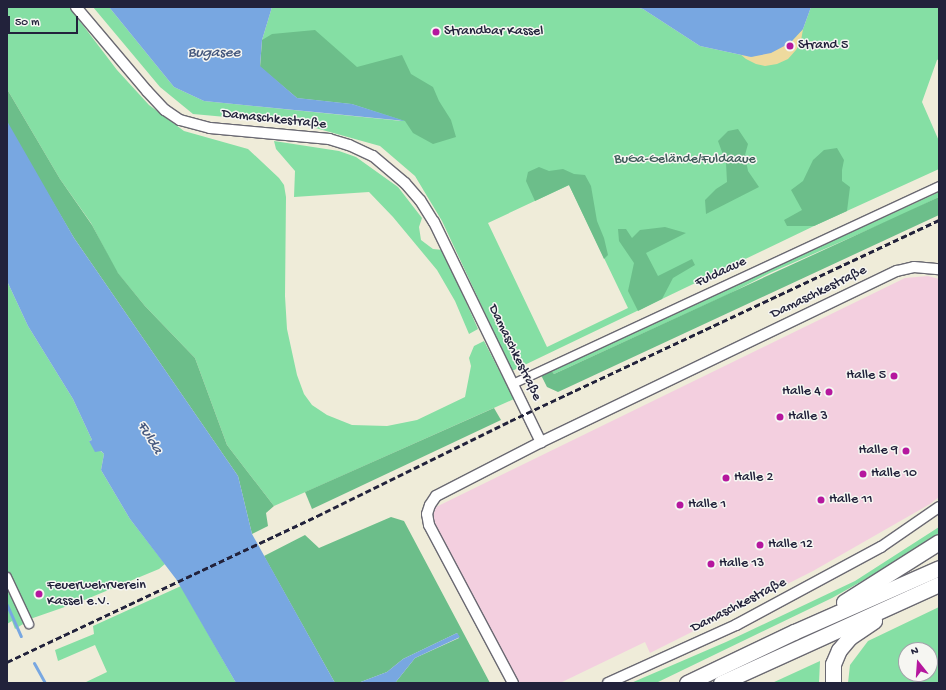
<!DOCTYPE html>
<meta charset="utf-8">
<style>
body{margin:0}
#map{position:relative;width:946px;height:690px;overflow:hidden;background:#efecd9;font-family:"Gochi Hand",sans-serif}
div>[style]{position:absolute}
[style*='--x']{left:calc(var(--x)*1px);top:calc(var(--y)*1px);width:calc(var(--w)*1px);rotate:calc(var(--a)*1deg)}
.built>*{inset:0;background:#f3cfdf}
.green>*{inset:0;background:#85dfa4}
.forest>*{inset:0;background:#6cbe8a}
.sand>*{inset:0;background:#eeda9e}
.water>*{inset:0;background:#78a7e1}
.stream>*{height:3px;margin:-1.5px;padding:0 1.5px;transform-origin:1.5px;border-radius:1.5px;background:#78a7e1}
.roads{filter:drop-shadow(1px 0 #6a6972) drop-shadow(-1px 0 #6a6972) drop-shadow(0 1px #6a6972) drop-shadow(0 -1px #6a6972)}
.minor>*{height:8px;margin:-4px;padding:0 4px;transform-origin:4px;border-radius:4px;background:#fff}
.tertiary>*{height:10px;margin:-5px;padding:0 5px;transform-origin:5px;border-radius:5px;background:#fff}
.motorway>*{height:15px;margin:-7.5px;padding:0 7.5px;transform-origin:7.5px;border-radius:7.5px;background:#fff}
.rail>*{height:3px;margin-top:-1.5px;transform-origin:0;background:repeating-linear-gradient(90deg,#22223b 0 6px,transparent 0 9px)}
.dots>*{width:11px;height:11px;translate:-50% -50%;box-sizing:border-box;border:2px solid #f6f6f2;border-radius:50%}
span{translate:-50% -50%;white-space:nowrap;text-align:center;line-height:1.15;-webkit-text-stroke:3px #f6f6f2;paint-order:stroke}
.poi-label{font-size:14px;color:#22223b}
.left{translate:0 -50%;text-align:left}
.right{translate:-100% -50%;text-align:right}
.street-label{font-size:14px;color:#22223b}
.park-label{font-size:14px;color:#405b5a}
.water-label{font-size:15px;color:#44577d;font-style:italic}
.frame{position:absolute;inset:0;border:8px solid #22223b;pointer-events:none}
.north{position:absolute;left:898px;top:642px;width:40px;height:40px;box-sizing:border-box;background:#f6f6f2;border:1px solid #a1a1a9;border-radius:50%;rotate:343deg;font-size:11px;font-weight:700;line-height:16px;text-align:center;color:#22223b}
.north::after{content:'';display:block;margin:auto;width:14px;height:18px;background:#b5179e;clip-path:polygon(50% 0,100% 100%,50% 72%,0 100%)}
.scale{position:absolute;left:8px;top:16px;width:70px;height:18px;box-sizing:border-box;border:2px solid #22223b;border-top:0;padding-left:5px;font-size:12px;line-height:14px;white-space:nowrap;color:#22223b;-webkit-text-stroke:3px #f6f6f2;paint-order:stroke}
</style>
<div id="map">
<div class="built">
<i style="clip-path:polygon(928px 276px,939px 279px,939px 497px,930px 504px,813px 571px,650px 653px,645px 642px,560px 683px,519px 683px,432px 518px,436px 507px,905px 278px)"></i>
</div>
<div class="green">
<i style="clip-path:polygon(7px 7px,69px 7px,117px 70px,149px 105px,184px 131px,248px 149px,279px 178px,284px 185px,286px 197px,285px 296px,287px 329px,297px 375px,304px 394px,312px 405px,327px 415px,352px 425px,387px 426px,417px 420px,465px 397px,471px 366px,469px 358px,474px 346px,484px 341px,514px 399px,274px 506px,227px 445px,195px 358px,145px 306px,116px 271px,91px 223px,60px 179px,7px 89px)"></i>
<i style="clip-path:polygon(evenodd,93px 7px,109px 7px,174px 87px,204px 101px,402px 121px,352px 104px,297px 98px,262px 40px,272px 7px,636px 7px,643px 9px,700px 46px,751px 57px,803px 29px,811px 7px,939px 7px,939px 59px,937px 60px,922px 102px,939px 141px,939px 169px,814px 226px,512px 371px,442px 221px,415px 176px,380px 146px,301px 124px,193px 114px,160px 87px,93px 7px,569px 185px,628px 308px,547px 347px,488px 223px,569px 185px)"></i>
<i style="clip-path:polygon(274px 141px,339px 151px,356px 157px,398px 187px,422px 218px,419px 227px,421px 240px,433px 249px,443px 250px,478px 329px,469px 334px,455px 301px,437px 270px,393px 217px,369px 192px,294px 197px,295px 171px,276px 149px)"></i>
<i style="clip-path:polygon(939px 192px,939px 197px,902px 215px,770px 273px,729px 294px,554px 374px,551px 370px)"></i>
<i style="clip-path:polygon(7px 281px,28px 326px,73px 399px,92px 440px,89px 441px,104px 454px,101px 470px,130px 519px,165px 564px,159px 569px,82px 601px,33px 618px,15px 629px,12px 621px,7px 624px)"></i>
<i style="clip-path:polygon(939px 527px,939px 533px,894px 563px,832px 598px,656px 683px,631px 683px,726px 642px,855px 581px)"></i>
<i style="clip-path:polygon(181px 586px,236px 683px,84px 683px,107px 672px,95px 645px,58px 661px,55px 650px,94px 634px,93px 626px)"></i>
<i style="clip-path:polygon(evenodd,939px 607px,939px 683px,848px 683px,850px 665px,868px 641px,939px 607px,906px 650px,930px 650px,930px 674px,906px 674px,906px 650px)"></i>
<i style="clip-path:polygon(820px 661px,819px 683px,772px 683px)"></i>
</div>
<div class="forest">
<i style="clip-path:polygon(315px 30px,357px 67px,402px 55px,411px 74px,433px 87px,439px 101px,451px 120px,456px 137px,433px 144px,413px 133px,405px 121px,352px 104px,297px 98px,260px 67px,262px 40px,272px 34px)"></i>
<i style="clip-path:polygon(7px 89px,60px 179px,92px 225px,118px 273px,145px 306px,195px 358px,227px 445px,274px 506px,266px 513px,268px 526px,252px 534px,238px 476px,74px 238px,11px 131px,7px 121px)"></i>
<i style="clip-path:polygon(738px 129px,748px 144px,745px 155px,748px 171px,759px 187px,706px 214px,705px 200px,716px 189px,727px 182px,726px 163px,718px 141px,728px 131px)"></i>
<i style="clip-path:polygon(837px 148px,844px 160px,842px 170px,842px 181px,850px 187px,847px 211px,814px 226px,787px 226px,784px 220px,802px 210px,791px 190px,803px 181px,813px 160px,824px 150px)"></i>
<i style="clip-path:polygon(539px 167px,549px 171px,563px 169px,574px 174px,585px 175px,591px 186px,597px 221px,604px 238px,608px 255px,604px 259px,569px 185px,535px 201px,526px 181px,528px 172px)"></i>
<i style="clip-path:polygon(939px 197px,939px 215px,558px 392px,547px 387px,541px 375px,551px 370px,554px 374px)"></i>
<i style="clip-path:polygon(665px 227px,686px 233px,646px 253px,658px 276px,692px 259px,695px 265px,673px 278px,662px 299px,638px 311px,628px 291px,634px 263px,619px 241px,618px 229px,626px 229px,632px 238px,640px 230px)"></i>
<i style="clip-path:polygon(494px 408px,501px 420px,312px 509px,305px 492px)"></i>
<i style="clip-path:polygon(391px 517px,404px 521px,490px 683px,395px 683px,415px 658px,459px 638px,457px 633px,403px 659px,387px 672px,358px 683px,335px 683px,264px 556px,305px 535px,319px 548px)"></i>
</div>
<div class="sand">
<i style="clip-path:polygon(803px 29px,801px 41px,796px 50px,788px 59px,777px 64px,765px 66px,756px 64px,746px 59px,740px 54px,751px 57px,790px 43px)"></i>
</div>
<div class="water">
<i style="clip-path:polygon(109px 7px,272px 7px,262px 40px,260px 66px,297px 98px,352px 104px,405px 121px,204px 101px,174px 87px)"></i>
<i style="clip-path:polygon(636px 7px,811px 7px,803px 29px,790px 43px,771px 53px,751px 57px,700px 46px,643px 9px)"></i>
<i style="clip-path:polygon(7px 121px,74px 238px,238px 476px,252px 534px,335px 683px,236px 683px,176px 579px,130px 519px,101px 470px,104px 454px,101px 451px,95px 452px,89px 441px,92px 440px,73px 399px,28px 326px,7px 281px)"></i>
<i style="clip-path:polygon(457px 633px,460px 637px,415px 658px,395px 683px,358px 683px,387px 672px,403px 659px)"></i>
</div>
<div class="stream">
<i style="--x:7;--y:605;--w:34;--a:66"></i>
<i style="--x:34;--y:663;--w:23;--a:61"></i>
</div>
<div class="roads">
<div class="minor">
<i style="--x:513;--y:384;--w:470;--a:-24.9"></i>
<i style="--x:7;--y:577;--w:52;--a:64.9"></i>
</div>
<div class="tertiary">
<i style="--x:76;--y:7;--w:110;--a:49.8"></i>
<i style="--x:147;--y:91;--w:26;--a:47"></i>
<i style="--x:165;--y:110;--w:18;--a:34"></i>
<i style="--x:180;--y:120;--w:31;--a:15"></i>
<i style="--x:210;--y:128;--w:120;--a:5.3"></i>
<i style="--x:329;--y:139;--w:21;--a:17"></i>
<i style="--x:349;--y:145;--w:26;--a:25"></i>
<i style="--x:373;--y:156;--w:42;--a:40.2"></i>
<i style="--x:405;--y:183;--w:23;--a:49"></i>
<i style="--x:420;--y:200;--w:26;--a:58"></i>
<i style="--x:434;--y:222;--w:245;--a:64.1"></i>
<i style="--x:513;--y:683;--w:179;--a:-118"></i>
<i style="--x:429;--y:525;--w:11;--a:-100"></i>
<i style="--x:427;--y:514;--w:9;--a:-72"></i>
<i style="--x:430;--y:505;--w:11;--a:-56"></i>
<i style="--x:436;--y:496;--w:118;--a:-27.2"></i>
<i style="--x:541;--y:442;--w:395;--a:-25.7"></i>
<i style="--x:897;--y:271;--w:17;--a:-13"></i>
<i style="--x:914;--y:267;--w:25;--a:5"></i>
<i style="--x:608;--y:683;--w:141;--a:-24.4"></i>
<i style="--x:736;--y:625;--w:165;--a:-28.3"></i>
<i style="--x:881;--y:547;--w:70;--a:-34.6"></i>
</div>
<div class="motorway">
<i style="--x:844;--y:602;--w:112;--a:-32.3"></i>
<i style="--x:687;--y:683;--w:119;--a:-25.5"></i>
<i style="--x:794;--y:632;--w:158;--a:-23.8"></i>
<i style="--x:721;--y:683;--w:239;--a:-24.4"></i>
<i style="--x:833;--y:683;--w:19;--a:-90"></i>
<i style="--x:833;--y:664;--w:15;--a:-67"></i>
<i style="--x:839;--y:650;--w:17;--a:-50"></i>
<i style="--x:850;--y:637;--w:29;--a:-34"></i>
</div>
</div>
<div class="rail">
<i style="--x:7;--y:662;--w:343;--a:-25.2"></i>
<i style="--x:317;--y:516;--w:215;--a:-26.2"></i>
<i style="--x:510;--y:421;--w:474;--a:-25.1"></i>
</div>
<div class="dots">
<i style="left:436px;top:32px;background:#b5179e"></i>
<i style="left:790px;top:46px;background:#b5179e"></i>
<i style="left:894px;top:376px;background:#b5179e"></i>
<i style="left:829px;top:392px;background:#b5179e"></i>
<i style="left:780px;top:417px;background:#b5179e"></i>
<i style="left:906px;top:451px;background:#b5179e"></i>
<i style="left:863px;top:474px;background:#b5179e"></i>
<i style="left:726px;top:478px;background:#b5179e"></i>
<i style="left:821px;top:500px;background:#b5179e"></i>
<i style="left:680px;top:505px;background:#b5179e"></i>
<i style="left:760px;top:545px;background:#b5179e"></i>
<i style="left:711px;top:564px;background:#b5179e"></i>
<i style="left:39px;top:594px;background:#b5179e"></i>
</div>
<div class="poi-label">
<span class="left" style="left:444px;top:32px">Strandbar Kassel</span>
<span class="left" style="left:798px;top:46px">Strand 5</span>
<span class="right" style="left:886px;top:376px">Halle 5</span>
<span class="right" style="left:821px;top:392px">Halle 4</span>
<span class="left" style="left:788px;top:417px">Halle 3</span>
<span class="right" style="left:898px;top:451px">Halle 9</span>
<span class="left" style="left:871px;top:474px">Halle 10</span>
<span class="left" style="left:734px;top:478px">Halle 2</span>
<span class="left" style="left:829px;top:500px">Halle 11</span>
<span class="left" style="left:688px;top:505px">Halle 1</span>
<span class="left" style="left:768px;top:545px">Halle 12</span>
<span class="left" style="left:719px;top:564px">Halle 13</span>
<span class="left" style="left:47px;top:594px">Feuerwehrverein<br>Kassel e.V.</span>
</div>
<div class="street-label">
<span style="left:274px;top:120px;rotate:6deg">Damaschkestraße</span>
<span style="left:721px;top:273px;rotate:-25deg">Fuldaaue</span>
<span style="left:819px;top:293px;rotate:-26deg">Damaschkestraße</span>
<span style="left:514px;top:353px;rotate:64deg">Damaschkestraße</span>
<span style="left:739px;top:606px;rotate:-27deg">Damaschkestraße</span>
</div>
<div class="park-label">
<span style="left:685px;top:160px">BuGa-Gelände/Fuldaaue</span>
</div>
<div class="water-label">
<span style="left:214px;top:54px">Bugasee</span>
<span style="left:149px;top:438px;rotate:59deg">Fulda</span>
</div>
<div class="frame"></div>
<div class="north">N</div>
<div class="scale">50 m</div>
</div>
